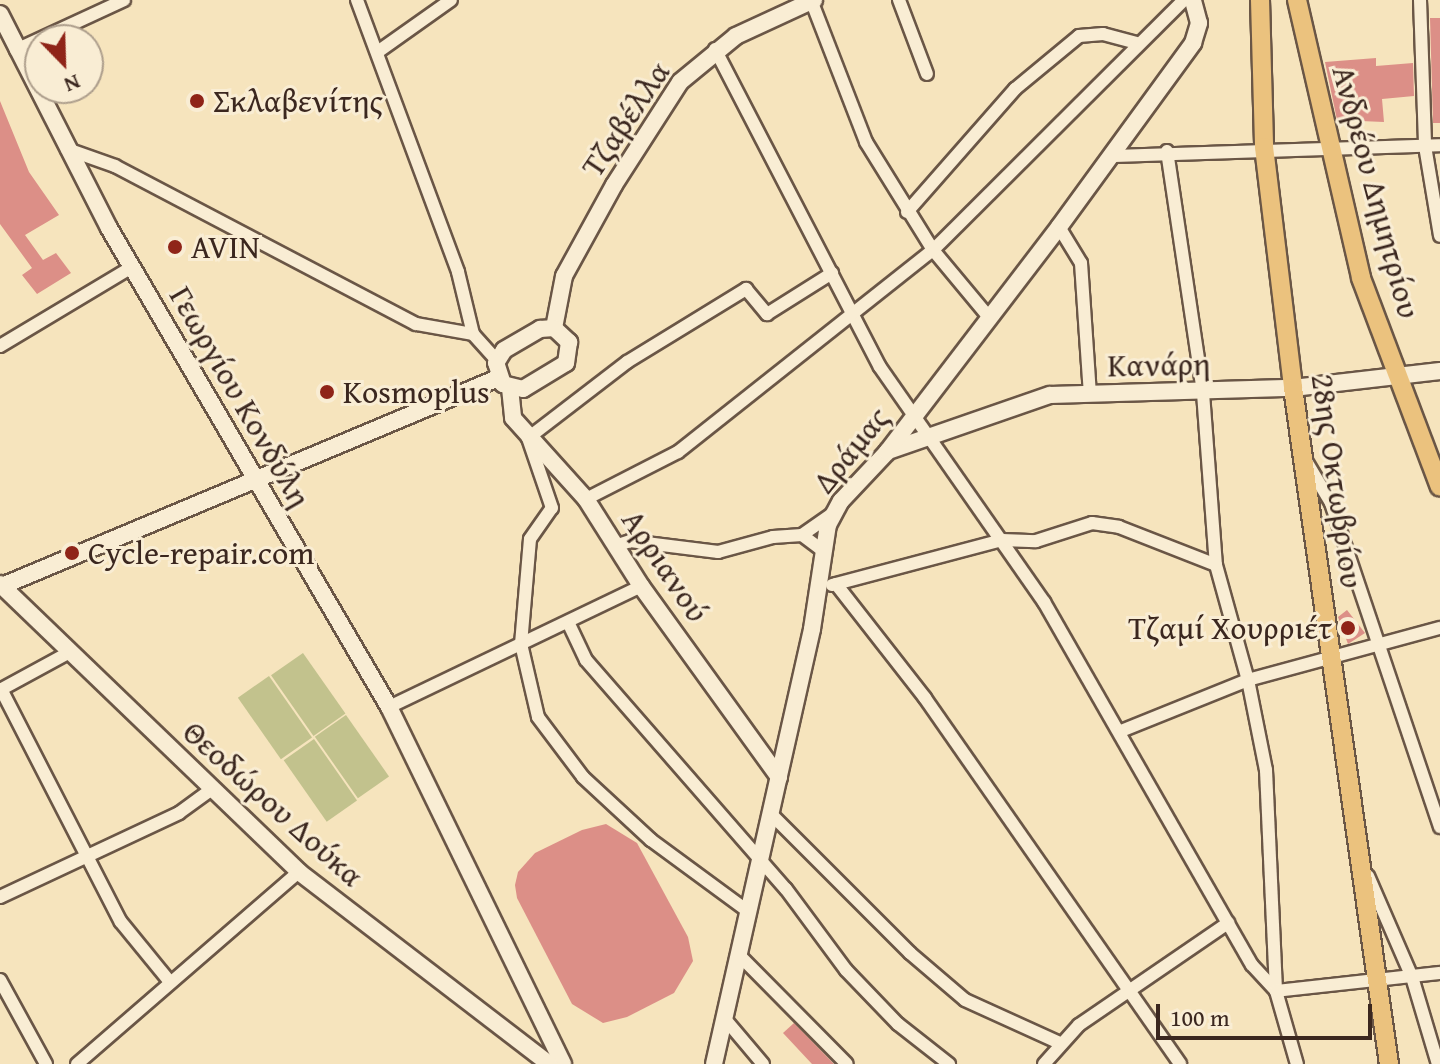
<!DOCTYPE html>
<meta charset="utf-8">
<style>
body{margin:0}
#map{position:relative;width:1440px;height:1064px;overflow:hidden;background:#f6e4bd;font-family:"Gentium Book Plus",serif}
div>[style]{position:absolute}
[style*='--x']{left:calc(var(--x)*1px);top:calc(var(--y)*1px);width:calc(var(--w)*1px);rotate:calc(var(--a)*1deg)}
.green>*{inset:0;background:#c2c28d;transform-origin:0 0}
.building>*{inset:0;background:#dc8f87}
.roads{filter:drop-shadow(2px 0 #6a5646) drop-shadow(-2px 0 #6a5646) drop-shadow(0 2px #6a5646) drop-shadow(0 -2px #6a5646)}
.street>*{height:12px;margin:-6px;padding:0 6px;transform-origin:6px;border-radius:6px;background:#f9edd4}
.secondary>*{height:16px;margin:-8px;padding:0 8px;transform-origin:8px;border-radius:8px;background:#f9edd4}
.primary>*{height:18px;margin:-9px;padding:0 9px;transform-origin:9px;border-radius:9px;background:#ebc27e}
.dots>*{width:22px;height:22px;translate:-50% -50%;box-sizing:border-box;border:4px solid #f9edd4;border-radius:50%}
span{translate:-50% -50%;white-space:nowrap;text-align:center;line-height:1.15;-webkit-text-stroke:6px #f9edd4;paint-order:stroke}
.poi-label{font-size:32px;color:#3b271f}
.left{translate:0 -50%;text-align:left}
.right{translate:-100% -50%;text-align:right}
.street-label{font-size:32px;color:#3b271f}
.north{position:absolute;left:24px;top:24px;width:80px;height:80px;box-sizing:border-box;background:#f9edd4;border:2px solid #ad9e8c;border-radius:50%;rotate:157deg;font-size:22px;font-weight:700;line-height:32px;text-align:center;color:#3b271f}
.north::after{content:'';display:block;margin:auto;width:28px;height:36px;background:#8f2418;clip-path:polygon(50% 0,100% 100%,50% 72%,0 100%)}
.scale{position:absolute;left:1156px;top:1004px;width:216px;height:36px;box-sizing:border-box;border:4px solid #3b271f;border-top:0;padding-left:10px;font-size:24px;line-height:28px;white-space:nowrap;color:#3b271f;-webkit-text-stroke:6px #f9edd4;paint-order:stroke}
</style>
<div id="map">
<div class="green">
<i style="left:303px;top:653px;width:74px;height:39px;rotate:55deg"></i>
<i style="left:269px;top:676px;width:75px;height:38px;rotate:55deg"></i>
<i style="left:346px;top:715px;width:75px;height:38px;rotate:55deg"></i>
<i style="left:314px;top:739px;width:75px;height:37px;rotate:55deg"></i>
</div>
<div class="building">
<i style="clip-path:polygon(1430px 18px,1440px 18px,1440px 123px,1433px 123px)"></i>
<i style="clip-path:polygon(1376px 58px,1376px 66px,1413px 63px,1414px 96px,1382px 99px,1384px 122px,1337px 120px,1325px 62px)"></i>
<i style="clip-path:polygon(0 101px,29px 172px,59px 215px,25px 235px,43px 260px,56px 253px,71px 273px,37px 294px,22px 275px,32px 268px,0 224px)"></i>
<i style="clip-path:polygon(1347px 610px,1365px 633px,1348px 644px,1338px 617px)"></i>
<i style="clip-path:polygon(606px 824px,637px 843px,688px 937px,693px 961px,674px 993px,627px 1017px,603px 1023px,572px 1004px,517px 898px,515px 885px,518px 872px,535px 853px,582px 830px)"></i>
<i style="clip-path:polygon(794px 1023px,834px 1064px,812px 1064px,783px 1033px)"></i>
</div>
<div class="roads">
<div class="street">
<i style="--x:357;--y:0;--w:290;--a:69.6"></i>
<i style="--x:458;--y:272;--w:64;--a:76.4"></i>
<i style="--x:473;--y:334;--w:36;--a:48"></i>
<i style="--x:811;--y:0;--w:152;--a:68.8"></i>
<i style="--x:866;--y:142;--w:127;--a:58.2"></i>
<i style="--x:933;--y:250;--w:86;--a:50.2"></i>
<i style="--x:899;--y:0;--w:79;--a:69.3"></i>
<i style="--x:1420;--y:0;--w:146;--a:88"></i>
<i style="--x:1425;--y:146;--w:91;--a:80.5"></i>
<i style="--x:715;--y:49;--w:358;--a:62.6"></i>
<i style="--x:880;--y:367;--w:287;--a:55.1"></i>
<i style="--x:1044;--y:602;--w:418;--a:60.2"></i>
<i style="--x:1252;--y:965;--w:35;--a:47"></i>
<i style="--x:1276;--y:991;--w:76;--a:74"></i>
<i style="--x:16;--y:50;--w:119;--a:-24.8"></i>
<i style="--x:379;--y:51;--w:88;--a:-35.3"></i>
<i style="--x:67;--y:149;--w:51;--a:19.5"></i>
<i style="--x:115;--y:166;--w:340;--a:27.7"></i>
<i style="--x:416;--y:324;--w:58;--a:10"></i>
<i style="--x:1167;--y:151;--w:245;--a:81.5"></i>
<i style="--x:1203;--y:393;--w:172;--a:85.7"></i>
<i style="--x:1216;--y:565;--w:119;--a:74.5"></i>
<i style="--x:1248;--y:680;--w:92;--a:78.7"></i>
<i style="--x:1266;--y:770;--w:221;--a:87.4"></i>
<i style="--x:1113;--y:156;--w:327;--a:-1.9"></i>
<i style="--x:907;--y:212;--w:164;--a:-48.7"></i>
<i style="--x:1015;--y:89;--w:83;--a:-39.6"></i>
<i style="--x:1079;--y:36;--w:24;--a:-5"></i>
<i style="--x:1103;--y:34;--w:34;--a:15"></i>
<i style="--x:1059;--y:227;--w:42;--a:58.6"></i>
<i style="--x:1081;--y:263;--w:131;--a:86.1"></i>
<i style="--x:0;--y:346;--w:154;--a:-30.9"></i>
<i style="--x:1306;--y:461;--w:49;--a:59.2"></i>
<i style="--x:1331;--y:503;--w:342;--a:71.4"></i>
<i style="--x:586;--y:499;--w:103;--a:-27.1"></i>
<i style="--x:678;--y:452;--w:325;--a:-38.4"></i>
<i style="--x:933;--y:250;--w:354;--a:-44.9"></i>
<i style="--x:802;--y:535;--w:38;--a:-35"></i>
<i style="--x:618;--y:545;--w:13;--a:-18"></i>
<i style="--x:630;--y:541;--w:89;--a:7.1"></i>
<i style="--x:718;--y:552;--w:57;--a:-15.3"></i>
<i style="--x:773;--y:537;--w:29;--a:-4"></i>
<i style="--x:802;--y:535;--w:25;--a:37"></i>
<i style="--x:836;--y:584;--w:145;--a:52"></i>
<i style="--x:925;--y:698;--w:446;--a:55.1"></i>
<i style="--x:832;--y:585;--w:176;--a:-14.8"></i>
<i style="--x:1002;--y:540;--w:34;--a:2"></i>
<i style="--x:1036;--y:541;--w:59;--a:-17.8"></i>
<i style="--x:1092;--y:523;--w:27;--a:8"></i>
<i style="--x:1119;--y:527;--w:104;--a:21.4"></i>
<i style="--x:568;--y:622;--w:42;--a:64.7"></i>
<i style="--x:586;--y:660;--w:304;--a:48.9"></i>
<i style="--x:786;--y:889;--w:101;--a:53.5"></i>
<i style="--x:846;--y:970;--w:75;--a:46.1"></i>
<i style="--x:898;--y:1024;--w:65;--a:38.1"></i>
<i style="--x:1;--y:689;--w:262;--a:62.8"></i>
<i style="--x:121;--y:922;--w:77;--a:50.8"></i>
<i style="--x:0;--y:690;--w:80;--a:-28.5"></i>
<i style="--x:389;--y:707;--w:280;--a:-25.6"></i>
<i style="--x:1121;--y:731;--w:137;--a:-21.9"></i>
<i style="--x:1248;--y:680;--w:199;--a:-15.2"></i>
<i style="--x:771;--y:814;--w:197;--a:45"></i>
<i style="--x:910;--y:953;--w:72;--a:40.5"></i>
<i style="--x:965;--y:1000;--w:104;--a:24.4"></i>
<i style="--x:1368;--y:876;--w:110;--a:66.5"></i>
<i style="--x:1412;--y:977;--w:91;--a:73.4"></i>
<i style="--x:0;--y:897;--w:198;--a:-25.1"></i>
<i style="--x:179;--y:813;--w:41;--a:-36"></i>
<i style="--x:749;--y:912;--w:122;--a:-143.7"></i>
<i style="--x:651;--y:840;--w:93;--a:-137.2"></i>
<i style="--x:583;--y:777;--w:75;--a:-126.9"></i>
<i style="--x:538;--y:717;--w:75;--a:-103.1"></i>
<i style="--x:521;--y:644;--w:105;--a:-85.1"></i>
<i style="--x:530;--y:539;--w:38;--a:-55"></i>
<i style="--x:552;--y:508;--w:74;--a:-108.9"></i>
<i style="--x:528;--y:438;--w:125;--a:-37.5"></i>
<i style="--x:627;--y:362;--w:140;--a:-31.5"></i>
<i style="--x:746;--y:289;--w:33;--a:50"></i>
<i style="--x:767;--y:314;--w:77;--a:-32.2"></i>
<i style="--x:739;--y:955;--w:153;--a:45.3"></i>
<i style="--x:0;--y:980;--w:96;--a:61.3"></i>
<i style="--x:1276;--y:991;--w:165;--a:-6.3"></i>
<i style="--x:725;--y:1019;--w:59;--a:49.8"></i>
<i style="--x:77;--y:1064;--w:294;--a:-40.9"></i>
<i style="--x:1044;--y:1064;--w:52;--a:-48.1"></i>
<i style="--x:1079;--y:1025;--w:181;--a:-34.4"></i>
</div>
<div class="secondary">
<i style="--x:0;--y:14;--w:240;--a:63"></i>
<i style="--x:109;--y:228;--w:555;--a:59.69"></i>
<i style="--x:389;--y:707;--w:397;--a:64"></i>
<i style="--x:554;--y:328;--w:53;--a:-79.1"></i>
<i style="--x:564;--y:276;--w:104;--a:-61.2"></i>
<i style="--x:614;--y:185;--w:122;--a:-57.3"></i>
<i style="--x:680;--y:82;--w:72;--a:-39.4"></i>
<i style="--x:736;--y:36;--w:86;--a:-24.8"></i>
<i style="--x:554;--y:328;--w:21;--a:43"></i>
<i style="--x:569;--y:342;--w:21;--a:98"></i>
<i style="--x:566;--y:363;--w:50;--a:148.8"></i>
<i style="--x:523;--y:389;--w:21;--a:-166"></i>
<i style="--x:503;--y:384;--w:22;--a:-108"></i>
<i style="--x:496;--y:363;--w:15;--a:-58"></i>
<i style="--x:504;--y:350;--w:42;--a:-30.3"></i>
<i style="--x:540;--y:329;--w:14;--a:-4"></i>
<i style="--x:510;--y:388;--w:30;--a:84"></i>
<i style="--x:513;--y:418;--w:109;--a:48"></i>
<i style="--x:586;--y:499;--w:103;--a:57.7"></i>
<i style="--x:641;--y:586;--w:236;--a:54.2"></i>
<i style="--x:888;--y:451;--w:171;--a:-19.1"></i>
<i style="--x:1050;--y:395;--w:243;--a:-1.7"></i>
<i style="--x:1293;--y:388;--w:148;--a:-6.6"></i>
<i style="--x:0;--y:584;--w:415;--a:43.9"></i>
<i style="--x:299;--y:872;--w:315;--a:37.5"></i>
<i style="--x:2;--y:586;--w:538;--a:-22.75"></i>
<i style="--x:714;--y:1064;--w:446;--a:-77.3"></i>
<i style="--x:812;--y:629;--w:105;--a:-81.3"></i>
<i style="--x:828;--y:525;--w:27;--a:-62"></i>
<i style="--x:841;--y:501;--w:67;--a:-46.8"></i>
<i style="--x:887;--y:452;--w:283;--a:-52.6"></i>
<i style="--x:1059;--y:227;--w:228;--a:-53.9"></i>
<i style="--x:1193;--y:43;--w:21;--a:-73"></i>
<i style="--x:1199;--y:23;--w:24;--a:-105"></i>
</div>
<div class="primary">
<i style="--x:1260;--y:0;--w:147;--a:88.4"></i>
<i style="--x:1264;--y:147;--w:243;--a:83.1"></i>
<i style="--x:1293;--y:388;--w:683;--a:81.92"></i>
<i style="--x:1297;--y:0;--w:285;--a:77"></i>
<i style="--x:1361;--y:278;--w:223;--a:69.3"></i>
</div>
</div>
<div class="dots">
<i style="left:197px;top:101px;background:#8f2418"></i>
<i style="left:175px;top:247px;background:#8f2418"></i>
<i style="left:327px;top:392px;background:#8f2418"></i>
<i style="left:72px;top:553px;background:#8f2418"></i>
<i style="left:1348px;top:628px;background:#8f2418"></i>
</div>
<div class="poi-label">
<span class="left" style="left:213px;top:101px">Σκλαβενίτης</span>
<span class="left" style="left:191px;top:247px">AVIN</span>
<span class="left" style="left:343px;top:392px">Kosmoplus</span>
<span class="left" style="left:88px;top:553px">Cycle-repair.com</span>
<span class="right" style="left:1332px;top:628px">Τζαμί Χουρριέτ</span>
</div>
<div class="street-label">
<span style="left:626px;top:119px;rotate:-56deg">Τζαβέλλα</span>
<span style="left:1376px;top:192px;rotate:75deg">Ανδρέου Δημητρίου</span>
<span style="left:1159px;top:365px;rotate:-1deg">Κανάρη</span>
<span style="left:240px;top:397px;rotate:60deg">Γεωργίου Κονδύλη</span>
<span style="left:851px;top:450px;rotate:-51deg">Δράμας</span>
<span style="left:1337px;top:481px;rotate:82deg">28ης Οκτωβρίου</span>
<span style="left:665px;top:566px;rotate:56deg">Αρριανού</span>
<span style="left:273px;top:804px;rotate:42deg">Θεοδώρου Δούκα</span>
</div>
<div class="north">N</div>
<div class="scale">100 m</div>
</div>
